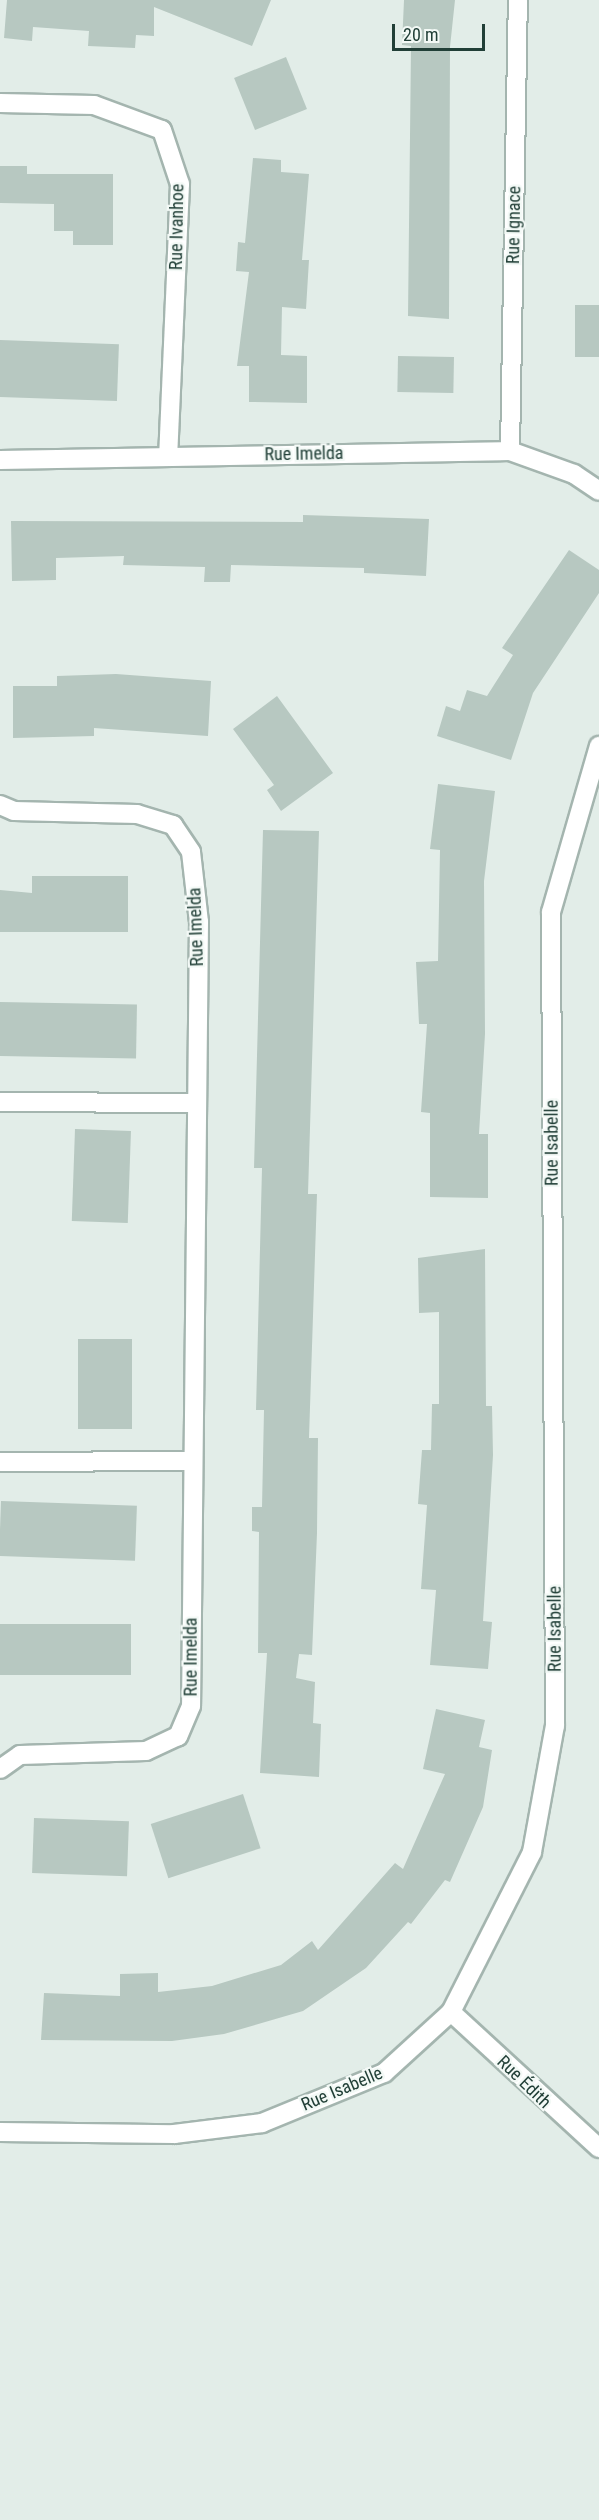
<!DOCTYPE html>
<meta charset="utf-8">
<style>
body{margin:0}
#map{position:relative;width:599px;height:2520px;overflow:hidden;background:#e2ede8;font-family:"Roboto Condensed",sans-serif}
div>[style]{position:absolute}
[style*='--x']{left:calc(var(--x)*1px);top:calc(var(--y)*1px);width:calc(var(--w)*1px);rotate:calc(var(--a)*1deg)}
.building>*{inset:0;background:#b7c8c1;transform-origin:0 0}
.roads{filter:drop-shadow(2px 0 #a4b5af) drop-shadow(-2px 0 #a4b5af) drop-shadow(0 2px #a4b5af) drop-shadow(0 -2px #a4b5af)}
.minor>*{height:18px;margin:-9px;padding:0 9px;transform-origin:9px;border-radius:9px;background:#fff}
span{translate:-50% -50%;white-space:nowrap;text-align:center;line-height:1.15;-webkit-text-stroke:4.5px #f3f9f6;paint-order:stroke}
.street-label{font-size:18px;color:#213f37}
.scale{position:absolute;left:392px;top:24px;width:93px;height:27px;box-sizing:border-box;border:3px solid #213f37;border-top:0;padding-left:8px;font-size:18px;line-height:21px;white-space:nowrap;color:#213f37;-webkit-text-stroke:4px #f3f9f6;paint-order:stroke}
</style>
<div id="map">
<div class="building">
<i style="clip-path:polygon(7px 0,271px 0,252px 46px,154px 7px,154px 36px,136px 35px,135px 48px,88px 46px,89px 31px,33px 27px,32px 41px,4px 38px)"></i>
<i style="clip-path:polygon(404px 0,455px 0,450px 47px,449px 319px,408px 316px,411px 46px,402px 45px)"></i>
<i style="left:286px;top:57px;width:56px;height:56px;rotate:68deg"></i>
<i style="clip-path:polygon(253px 158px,281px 160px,281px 172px,309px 174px,302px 260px,309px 260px,306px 309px,282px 307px,281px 355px,307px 356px,307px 403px,249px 402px,249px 366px,237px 366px,249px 272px,236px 271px,238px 242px,245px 243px)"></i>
<i style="clip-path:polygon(0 166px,27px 166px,27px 174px,113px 174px,113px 245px,73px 245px,73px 231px,54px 231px,54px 204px,0 203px)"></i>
<i style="left:575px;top:305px;width:24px;height:52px"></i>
<i style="left:0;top:340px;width:119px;height:57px;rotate:2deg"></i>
<i style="left:398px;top:356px;width:56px;height:36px;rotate:1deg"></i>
<i style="clip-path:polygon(303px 515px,429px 519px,426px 576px,364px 573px,364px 568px,231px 565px,230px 582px,204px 582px,205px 567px,123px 565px,124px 556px,56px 558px,56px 580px,12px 581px,11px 521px,303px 522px)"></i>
<i style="clip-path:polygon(569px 550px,599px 570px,599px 593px,533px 693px,511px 760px,437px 736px,446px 706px,460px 711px,467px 690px,487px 696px,513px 655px,502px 648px)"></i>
<i style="clip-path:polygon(116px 674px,211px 681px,208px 736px,94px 728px,94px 736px,13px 738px,13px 686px,57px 686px,57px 676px)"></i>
<i style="clip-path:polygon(277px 696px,333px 773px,281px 811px,267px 790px,274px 785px,233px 729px)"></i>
<i style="clip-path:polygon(438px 784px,495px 791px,484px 881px,485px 1034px,479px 1134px,488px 1134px,488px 1198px,430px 1197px,430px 1113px,421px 1112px,427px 1024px,419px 1024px,416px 962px,438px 961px,440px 850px,430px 849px)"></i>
<i style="clip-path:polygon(263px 830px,319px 831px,308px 1194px,317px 1194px,309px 1438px,318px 1438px,317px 1533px,312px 1655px,299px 1654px,296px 1678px,315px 1682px,313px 1723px,321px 1724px,319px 1777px,260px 1773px,267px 1653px,258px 1653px,259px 1532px,252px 1531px,252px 1507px,262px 1507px,264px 1410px,256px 1410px,262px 1168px,254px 1168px)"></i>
<i style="clip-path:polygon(32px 876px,128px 876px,128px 932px,0 932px,0 890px,32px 893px)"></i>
<i style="left:0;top:1002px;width:137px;height:54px;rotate:1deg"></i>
<i style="left:75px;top:1129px;width:56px;height:92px;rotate:2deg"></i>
<i style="clip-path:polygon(485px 1249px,486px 1406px,492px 1406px,493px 1455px,483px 1621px,492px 1622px,488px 1669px,430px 1665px,436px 1590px,421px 1589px,427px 1505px,418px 1504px,422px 1450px,431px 1450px,432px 1404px,439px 1404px,439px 1312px,419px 1313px,418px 1258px)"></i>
<i style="left:78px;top:1339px;width:54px;height:90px"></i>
<i style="left:1px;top:1501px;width:136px;height:55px;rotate:2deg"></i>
<i style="left:0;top:1624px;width:131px;height:51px"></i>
<i style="clip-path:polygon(436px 1709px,485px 1720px,479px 1747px,492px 1750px,483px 1807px,450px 1882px,445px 1880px,411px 1924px,408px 1922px,366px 1968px,303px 2011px,224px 2034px,172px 2041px,41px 2040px,44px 1993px,120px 1996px,120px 1974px,158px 1973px,158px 1992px,212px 1986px,281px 1965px,312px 1941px,318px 1950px,395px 1863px,403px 1869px,445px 1774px,423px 1769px)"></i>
<i style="left:243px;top:1794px;width:57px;height:97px;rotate:72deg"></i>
<i style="left:34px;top:1818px;width:95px;height:55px;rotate:2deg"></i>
</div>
<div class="roads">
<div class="minor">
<i style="--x:0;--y:103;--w:94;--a:1.2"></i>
<i style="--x:94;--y:105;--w:72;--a:20.2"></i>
<i style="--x:162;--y:130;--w:57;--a:71.6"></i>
<i style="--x:180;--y:184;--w:272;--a:92.5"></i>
<i style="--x:510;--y:451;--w:451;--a:-89"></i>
<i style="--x:0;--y:460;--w:510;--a:-1.01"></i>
<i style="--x:510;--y:451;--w:68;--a:19.8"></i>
<i style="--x:574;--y:474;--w:30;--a:34"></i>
<i style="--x:0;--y:805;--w:15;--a:23"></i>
<i style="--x:14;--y:811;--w:123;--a:1.4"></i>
<i style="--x:137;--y:814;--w:38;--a:17"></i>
<i style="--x:173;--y:825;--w:32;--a:56"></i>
<i style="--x:191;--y:852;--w:70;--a:83.5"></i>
<i style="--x:199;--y:922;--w:784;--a:90.58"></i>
<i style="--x:191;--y:1706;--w:33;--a:113"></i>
<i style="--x:178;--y:1736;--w:35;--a:155"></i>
<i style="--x:146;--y:1751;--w:126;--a:178.2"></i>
<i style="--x:20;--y:1755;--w:24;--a:145"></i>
<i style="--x:0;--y:1102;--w:195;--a:0.3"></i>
<i style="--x:0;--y:1462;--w:191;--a:-0.3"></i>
<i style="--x:451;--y:2012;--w:201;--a:42.6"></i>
<i style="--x:0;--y:2132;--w:174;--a:0.7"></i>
<i style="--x:174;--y:2134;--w:89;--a:-7.1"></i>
<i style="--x:262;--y:2123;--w:132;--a:-22.3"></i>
<i style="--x:384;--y:2073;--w:91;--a:-42.3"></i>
<i style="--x:451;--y:2012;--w:179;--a:-63.1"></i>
<i style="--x:532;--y:1852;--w:128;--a:-79.7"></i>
<i style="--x:555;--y:1726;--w:814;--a:-90.28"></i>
<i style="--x:551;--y:912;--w:173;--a:-73.9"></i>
</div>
</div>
<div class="street-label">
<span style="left:514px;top:225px;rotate:-89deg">Rue Ignace</span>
<span style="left:177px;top:227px;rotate:-89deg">Rue Ivanhoe</span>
<span style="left:304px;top:454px;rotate:-1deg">Rue Imelda</span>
<span style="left:196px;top:927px;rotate:-92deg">Rue Imelda</span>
<span style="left:552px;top:1143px;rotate:-90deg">Rue Isabelle</span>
<span style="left:555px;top:1629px;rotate:-90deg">Rue Isabelle</span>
<span style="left:191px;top:1657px;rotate:-90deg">Rue Imelda</span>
<span style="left:524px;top:2082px;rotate:44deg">Rue Édith</span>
<span style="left:342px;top:2089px;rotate:-23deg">Rue Isabelle</span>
</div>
<div class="scale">20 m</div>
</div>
